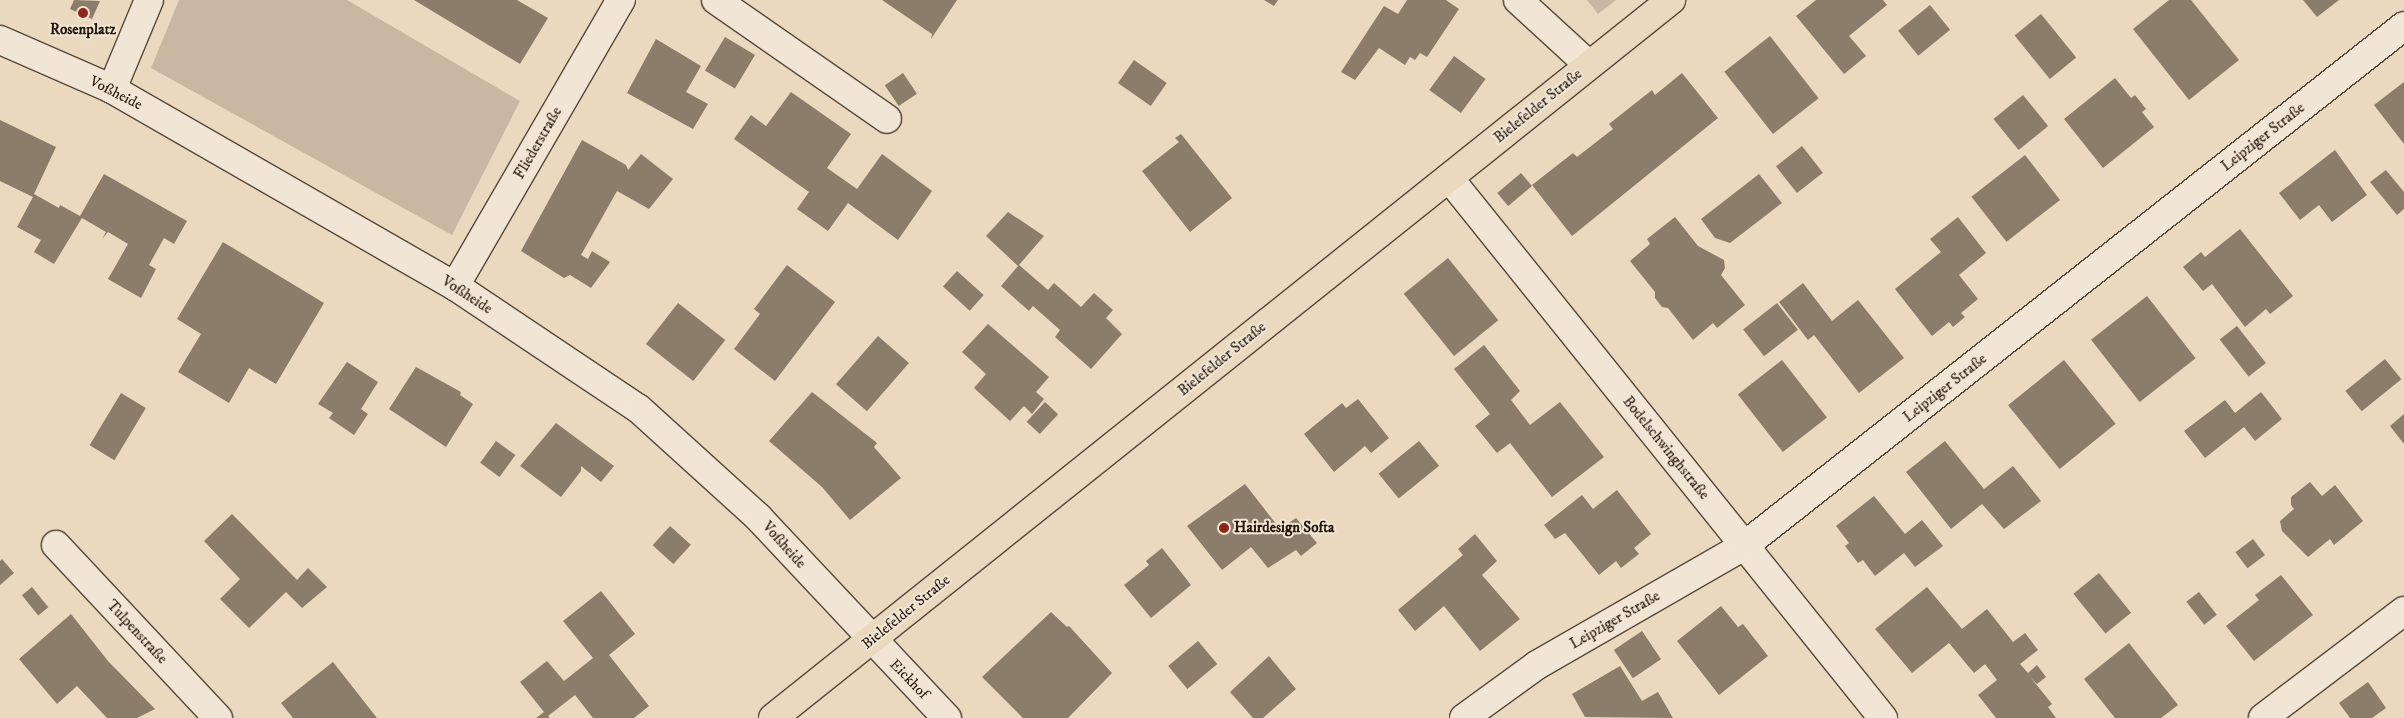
<!DOCTYPE html>
<meta charset="utf-8">
<style>
body{margin:0}
#map{position:relative;width:2404px;height:718px;overflow:hidden;background:#ead9bf;font-family:"IM FELL DW Pica",serif}
div>[style]{position:absolute}
[style*='--x']{left:calc(var(--x)*1px);top:calc(var(--y)*1px);width:calc(var(--w)*1px);rotate:calc(var(--a)*1deg)}
.green>*{inset:0;background:#c9b8a1}
.building>*{inset:0;background:#8c7c6a;transform-origin:0 0}
.roads{filter:drop-shadow(1px 0 #57483a) drop-shadow(-1px 0 #57483a) drop-shadow(0 1px #57483a) drop-shadow(0 -1px #57483a)}
.minor>*{height:28px;margin:-14px;padding:0 14px;transform-origin:14px;border-radius:14px;background:#f1e6d5}
.major>*{height:28px;margin:-14px;padding:0 14px;transform-origin:14px;border-radius:14px;background:#ead9bf}
.dots>*{width:14px;height:14px;translate:-50% -50%;box-sizing:border-box;border:2px solid #f1e6d5;border-radius:50%}
span{translate:-50% -50%;white-space:nowrap;text-align:center;line-height:1.15;-webkit-text-stroke:4px #f1e6d5;paint-order:stroke}
.poi-label{font-size:15px;color:#26170d;font-weight:700}
.left{translate:0 -50%;text-align:left}
.street-label{font-size:15px;color:#26170d}
</style>
<div id="map">
<div class="green">
<i style="clip-path:polygon(179px 0,347px 0,520px 101px,452px 235px,151px 68px)"></i>
<i style="clip-path:polygon(1587px 0,1616px 0,1598px 14px)"></i>
</div>
<div class="building">
<i style="clip-path:polygon(74px 0,100px 1px,92px 19px,70px 9px)"></i>
<i style="clip-path:polygon(414px 0,517px 0,548px 18px,520px 64px)"></i>
<i style="clip-path:polygon(882px 0,957px 0,931px 39px,932px 34px)"></i>
<i style="clip-path:polygon(1264px 0,1278px 0,1274px 6px)"></i>
<i style="clip-path:polygon(1407px 0,1446px 0,1459px 9px,1427px 57px,1420px 53px,1415px 60px,1410px 57px,1405px 65px,1379px 48px,1355px 80px,1341px 72px,1384px 6px,1398px 14px)"></i>
<i style="clip-path:polygon(1816px 0,1883px 0,1887px 5px,1849px 36px,1866px 56px,1844px 74px,1796px 16px)"></i>
<i style="clip-path:polygon(2169px 0,2191px 0,2239px 60px,2189px 100px,2133px 29px)"></i>
<i style="clip-path:polygon(2303px 0,2339px 0,2317px 17px)"></i>
<i style="left:1930px;top:5px;width:32px;height:41px;rotate:51deg"></i>
<i style="left:2041px;top:14px;width:56px;height:34px;rotate:51deg"></i>
<i style="left:1770px;top:36px;width:79px;height:58px;rotate:52deg"></i>
<i style="left:725px;top:37px;width:35px;height:39px;rotate:31deg"></i>
<i style="clip-path:polygon(656px 39px,701px 66px,686px 92px,708px 104px,693px 129px,627px 93px)"></i>
<i style="left:1454px;top:56px;width:39px;height:42px;rotate:36deg"></i>
<i style="left:1134px;top:60px;width:40px;height:28px;rotate:35deg"></i>
<i style="left:903px;top:73px;width:25px;height:22px;rotate:56deg"></i>
<i style="clip-path:polygon(1682px 73px,1718px 118px,1572px 236px,1532px 185px,1573px 153px,1577px 157px,1613px 129px,1609px 124px,1652px 90px,1655px 95px)"></i>
<i style="clip-path:polygon(2115px 78px,2131px 98px,2135px 95px,2146px 109px,2142px 112px,2154px 127px,2103px 168px,2064px 119px)"></i>
<i style="clip-path:polygon(2404px 82px,2404px 144px,2374px 105px)"></i>
<i style="clip-path:polygon(791px 92px,851px 134px,827px 168px,857px 189px,882px 154px,932px 191px,898px 240px,848px 203px,828px 231px,797px 209px,809px 192px,734px 139px,751px 115px,766px 126px)"></i>
<i style="left:2023px;top:95px;width:40px;height:38px;rotate:51deg"></i>
<i style="clip-path:polygon(0 120px,56px 147px,34px 194px,59px 208px,60px 205px,80px 216px,104px 174px,187px 221px,174px 244px,164px 238px,149px 265px,156px 269px,141px 298px,108px 279px,128px 244px,108px 232px,102px 239px,106px 232px,82px 218px,54px 264px,34px 252px,41px 240px,17px 227px,33px 197px,0 181px)"></i>
<i style="clip-path:polygon(1181px 134px,1232px 198px,1190px 232px,1142px 171px,1179px 142px,1175px 138px)"></i>
<i style="clip-path:polygon(582px 140px,626px 165px,628px 170px,641px 154px,673px 179px,649px 209px,617px 191px,581px 255px,588px 259px,592px 251px,610px 262px,591px 288px,570px 275px,564px 278px,521px 251px)"></i>
<i style="left:1802px;top:146px;width:34px;height:33px;rotate:52deg"></i>
<i style="clip-path:polygon(2335px 150px,2367px 195px,2332px 222px,2319px 205px,2300px 220px,2279px 193px)"></i>
<i style="left:2025px;top:155px;width:57px;height:68px;rotate:52deg"></i>
<i style="clip-path:polygon(2386px 170px,2404px 192px,2404px 209px,2397px 215px,2370px 182px)"></i>
<i style="left:1521px;top:173px;width:17px;height:31px;rotate:50deg"></i>
<i style="clip-path:polygon(1759px 174px,1782px 203px,1730px 243px,1715px 238px,1701px 219px)"></i>
<i style="clip-path:polygon(1008px 212px,1044px 236px,1019px 265px,1048px 290px,1054px 283px,1081px 307px,1094px 293px,1113px 310px,1106px 318px,1122px 334px,1091px 369px,1055px 337px,1060px 330px,1033px 306px,1029px 311px,1001px 286px,1018px 266px,986px 236px)"></i>
<i style="clip-path:polygon(1675px 217px,1698px 246px,1724px 260px,1725px 268px,1721px 275px,1745px 305px,1717px 328px,1713px 323px,1693px 340px,1668px 308px,1662px 307px,1655px 298px,1655px 292px,1630px 261px,1650px 244px,1647px 239px)"></i>
<i style="clip-path:polygon(1958px 217px,1986px 253px,1959px 275px,1978px 299px,1961px 313px,1965px 317px,1953px 327px,1949px 322px,1932px 336px,1895px 289px,1941px 252px,1930px 239px)"></i>
<i style="clip-path:polygon(2240px 229px,2293px 296px,2270px 314px,2266px 309px,2245px 327px,2212px 284px,2203px 291px,2183px 267px,2201px 252px,2205px 257px)"></i>
<i style="clip-path:polygon(223px 242px,324px 303px,276px 384px,249px 368px,229px 403px,178px 372px,201px 334px,177px 319px)"></i>
<i style="left:1448px;top:258px;width:80px;height:57px;rotate:51deg"></i>
<i style="clip-path:polygon(787px 265px,835px 302px,775px 381px,734px 349px,760px 314px,754px 309px)"></i>
<i style="left:957px;top:271px;width:36px;height:21px;rotate:42deg"></i>
<i style="clip-path:polygon(1803px 283px,1832px 321px,1858px 300px,1904px 358px,1859px 393px,1814px 335px,1808px 340px,1779px 302px)"></i>
<i style="left:2147px;top:296px;width:79px;height:71px;rotate:52deg"></i>
<i style="left:678px;top:303px;width:60px;height:52px;rotate:38deg"></i>
<i style="left:1777px;top:303px;width:34px;height:43px;rotate:52deg"></i>
<i style="clip-path:polygon(988px 324px,1049px 377px,1036px 392px,1044px 399px,1032px 414px,1024px 406px,1010px 421px,974px 388px,986px 374px,962px 352px)"></i>
<i style="left:2237px;top:326px;width:47px;height:22px;rotate:52deg"></i>
<i style="left:878px;top:336px;width:41px;height:64px;rotate:41deg"></i>
<i style="clip-path:polygon(1484px 345px,1520px 391px,1511px 400px,1530px 425px,1560px 402px,1604px 457px,1552px 497px,1510px 443px,1497px 453px,1475px 426px,1490px 414px,1454px 369px)"></i>
<i style="left:2385px;top:359px;width:26px;height:51px;rotate:51deg"></i>
<i style="left:1782px;top:360px;width:73px;height:56px;rotate:52deg"></i>
<i style="left:2064px;top:360px;width:82px;height:72px;rotate:51deg"></i>
<i style="clip-path:polygon(347px 362px,378px 382px,361px 409px,368px 414px,354px 435px,329px 418px,333px 413px,318px 404px)"></i>
<i style="clip-path:polygon(416px 367px,461px 392px,460px 395px,473px 404px,446px 447px,389px 409px)"></i>
<i style="clip-path:polygon(812px 392px,877px 443px,874px 447px,901px 478px,850px 520px,822px 487px,769px 441px)"></i>
<i style="clip-path:polygon(2261px 392px,2282px 419px,2255px 441px,2244px 427px,2205px 458px,2184px 431px,2225px 400px,2235px 413px)"></i>
<i style="left:121px;top:393px;width:29px;height:61px;rotate:31deg"></i>
<i style="clip-path:polygon(1358px 399px,1389px 438px,1371px 453px,1365px 446px,1334px 472px,1304px 434px,1342px 403px,1346px 408px)"></i>
<i style="left:1045px;top:402px;width:18px;height:27px;rotate:43deg"></i>
<i style="clip-path:polygon(2404px 414px,2404px 444px,2390px 426px)"></i>
<i style="clip-path:polygon(556px 423px,614px 466px,601px 482px,581px 466px,581px 471px,561px 497px,520px 466px)"></i>
<i style="left:496px;top:441px;width:24px;height:27px;rotate:36deg"></i>
<i style="left:1419px;top:441px;width:32px;height:52px;rotate:51deg"></i>
<i style="clip-path:polygon(1945px 441px,1984px 489px,2013px 466px,2041px 501px,2004px 529px,1982px 504px,1951px 529px,1906px 472px)"></i>
<i style="clip-path:polygon(2310px 482px,2322px 496px,2335px 485px,2363px 521px,2334px 545px,2330px 539px,2308px 557px,2282px 531px,2280px 521px,2294px 509px,2291px 505px,2291px 497px)"></i>
<i style="clip-path:polygon(1245px 484px,1280px 529px,1296px 518px,1317px 543px,1301px 556px,1296px 550px,1268px 568px,1251px 547px,1222px 570px,1187px 526px)"></i>
<i style="clip-path:polygon(1617px 490px,1651px 534px,1634px 548px,1639px 554px,1621px 568px,1616px 561px,1599px 575px,1565px 533px,1555px 539px,1544px 525px,1582px 495px,1593px 509px)"></i>
<i style="clip-path:polygon(1874px 496px,1905px 534px,1922px 520px,1943px 546px,1915px 567px,1904px 553px,1875px 576px,1863px 560px,1858px 563px,1845px 546px,1849px 543px,1836px 526px)"></i>
<i style="clip-path:polygon(232px 514px,297px 580px,308px 568px,327px 587px,302px 608px,286px 592px,249px 628px,220px 599px,240px 579px,204px 541px)"></i>
<i style="left:670px;top:526px;width:28px;height:26px;rotate:42deg"></i>
<i style="clip-path:polygon(1475px 534px,1497px 561px,1482px 575px,1520px 619px,1480px 651px,1444px 606px,1415px 631px,1398px 610px,1463px 555px,1458px 549px)"></i>
<i style="left:2253px;top:539px;width:20px;height:22px;rotate:53deg"></i>
<i style="clip-path:polygon(1162px 548px,1191px 585px,1151px 618px,1124px 585px,1149px 565px,1146px 561px)"></i>
<i style="clip-path:polygon(2px 559px,14px 573px,0 585px,0 561px)"></i>
<i style="left:2099px;top:573px;width:51px;height:33px;rotate:51deg"></i>
<i style="clip-path:polygon(2281px 575px,2313px 615px,2254px 661px,2226px 626px,2259px 600px,2255px 595px)"></i>
<i style="left:32px;top:587px;width:26px;height:13px;rotate:51deg"></i>
<i style="clip-path:polygon(1927px 587px,1962px 629px,1987px 609px,2013px 642px,2025px 633px,2038px 650px,2020px 664px,2028px 673px,2037px 665px,2046px 677px,2037px 684px,2031px 678px,2052px 704px,2048px 707px,2056px 718px,1996px 718px,1978px 695px,1997px 680px,1985px 664px,1974px 673px,1949px 643px,1912px 673px,1875px 629px)"></i>
<i style="clip-path:polygon(601px 591px,635px 634px,609px 655px,649px 706px,634px 718px,593px 718px,575px 695px,548px 716px,550px 718px,536px 718px,544px 712px,520px 682px,547px 661px,564px 681px,593px 658px,563px 621px)"></i>
<i style="left:2199px;top:592px;width:29px;height:16px;rotate:52deg"></i>
<i style="clip-path:polygon(1721px 606px,1738px 627px,1743px 624px,1768px 656px,1719px 695px,1677px 641px)"></i>
<i style="clip-path:polygon(1051px 612px,1067px 627px,1069px 626px,1112px 673px,1068px 718px,1023px 718px,982px 677px)"></i>
<i style="clip-path:polygon(71px 614px,108px 661px,155px 709px,137px 718px,107px 718px,77px 686px,57px 704px,19px 659px)"></i>
<i style="left:1642px;top:631px;width:34px;height:34px;rotate:56deg"></i>
<i style="left:1198px;top:641px;width:30px;height:39px;rotate:50deg"></i>
<i style="clip-path:polygon(2129px 643px,2178px 705px,2161px 718px,2115px 718px,2084px 679px)"></i>
<i style="clip-path:polygon(1269px 656px,1296px 689px,1263px 718px,1253px 718px,1230px 692px)"></i>
<i style="clip-path:polygon(333px 662px,377px 718px,293px 718px,281px 703px)"></i>
<i style="clip-path:polygon(1620px 666px,1642px 701px,1658px 692px,1673px 718px,1585px 717px,1572px 694px)"></i>
<i style="clip-path:polygon(2368px 682px,2386px 708px,2372px 718px,2350px 718px,2339px 703px)"></i>
</div>
<div class="roads">
<div class="minor">
<i style="--x:716;--y:0;--w:208;--a:34.8"></i>
<i style="--x:1518;--y:0;--w:96;--a:42.5"></i>
<i style="--x:0;--y:40;--w:122;--a:23.6"></i>
<i style="--x:112;--y:89;--w:396;--a:29.9"></i>
<i style="--x:455;--y:286;--w:221;--a:33.8"></i>
<i style="--x:639;--y:409;--w:161;--a:42.2"></i>
<i style="--x:758;--y:517;--w:276;--a:46.8"></i>
<i style="--x:112;--y:89;--w:96;--a:-67.4"></i>
<i style="--x:1449;--y:178;--w:693;--a:51.21"></i>
<i style="--x:455;--y:286;--w:331;--a:-59.9"></i>
<i style="--x:56;--y:545;--w:237;--a:46.9"></i>
<i style="--x:1464;--y:718;--w:90;--a:-36"></i>
<i style="--x:1537;--y:665;--w:239;--a:-29.9"></i>
<i style="--x:1744;--y:546;--w:840;--a:-38.23"></i>
<i style="--x:2263;--y:718;--w:177;--a:-37.2"></i>
</div>
<div class="major">
<i style="--x:773;--y:718;--w:1150;--a:-38.64"></i>
</div>
</div>
<div class="dots">
<i style="left:83px;top:13px;background:#8f2418"></i>
<i style="left:1224px;top:528px;background:#8f2418"></i>
</div>
<div class="poi-label">
<span style="left:83px;top:30px">Rosenplatz</span>
<span class="left" style="left:1234px;top:528px">Hairdesign Softa</span>
</div>
<div class="street-label">
<span style="left:116px;top:93px;rotate:27deg">Voßheide</span>
<span style="left:1538px;top:106px;rotate:-39deg">Bielefelder Straße</span>
<span style="left:2263px;top:137px;rotate:-38deg">Leipziger Straße</span>
<span style="left:538px;top:143px;rotate:-60deg">Fliederstraße</span>
<span style="left:467px;top:295px;rotate:33deg">Voßheide</span>
<span style="left:1222px;top:359px;rotate:-39deg">Bielefelder Straße</span>
<span style="left:1945px;top:388px;rotate:-38deg">Leipziger Straße</span>
<span style="left:1666px;top:448px;rotate:51deg">Bodelschwinghstraße</span>
<span style="left:784px;top:545px;rotate:48deg">Voßheide</span>
<span style="left:906px;top:612px;rotate:-39deg">Bielefelder Straße</span>
<span style="left:1615px;top:620px;rotate:-30deg">Leipziger Straße</span>
<span style="left:137px;top:632px;rotate:47deg">Tulpenstraße</span>
<span style="left:909px;top:679px;rotate:46deg">Eickhof</span>
</div>
</div>
